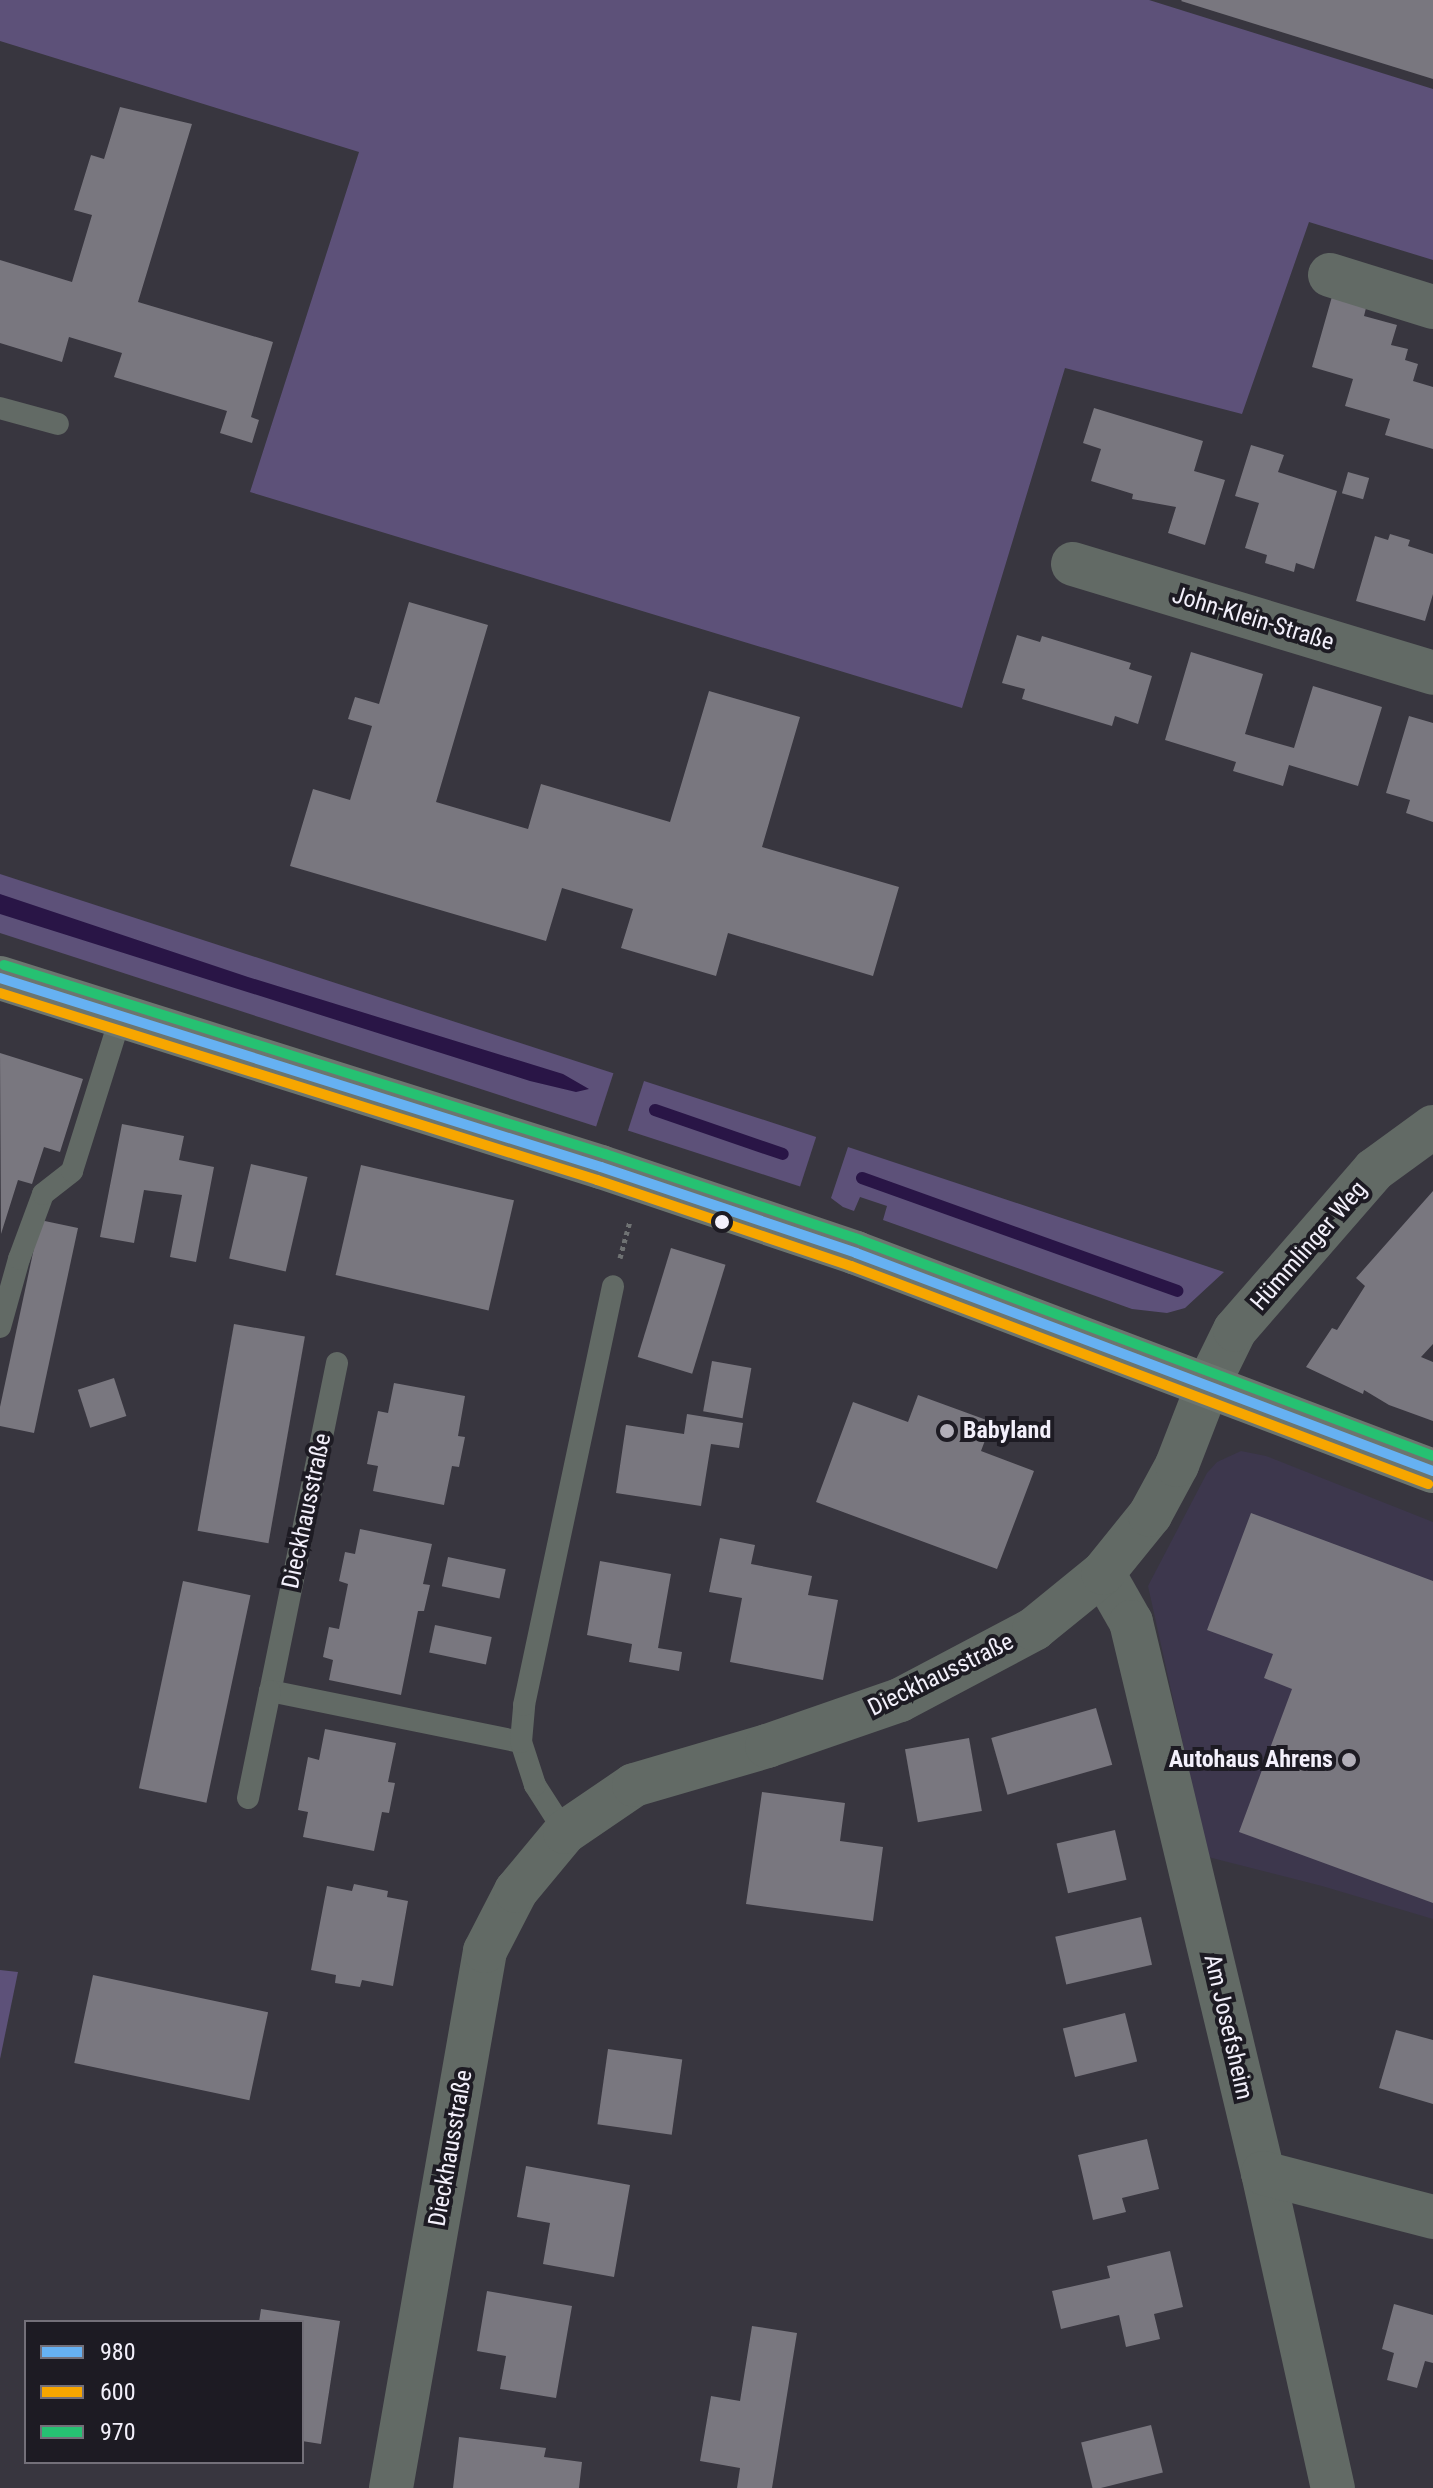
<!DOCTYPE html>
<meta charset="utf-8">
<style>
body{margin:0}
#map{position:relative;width:1433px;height:2488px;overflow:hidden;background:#38363f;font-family:"Roboto Condensed",sans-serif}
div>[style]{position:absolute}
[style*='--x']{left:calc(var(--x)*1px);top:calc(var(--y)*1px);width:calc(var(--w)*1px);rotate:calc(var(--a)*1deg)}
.built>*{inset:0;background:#3d374d}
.green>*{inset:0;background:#5d5179;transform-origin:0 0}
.water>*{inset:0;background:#291546}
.stream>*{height:12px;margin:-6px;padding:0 6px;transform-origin:6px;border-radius:6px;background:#291546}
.building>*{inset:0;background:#79777f;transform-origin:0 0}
.path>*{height:5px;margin-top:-2.5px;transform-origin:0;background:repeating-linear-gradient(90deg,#6f7273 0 4px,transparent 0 8px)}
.lane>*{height:22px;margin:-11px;padding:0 11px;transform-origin:11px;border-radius:11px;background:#626a65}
.street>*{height:44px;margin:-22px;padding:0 22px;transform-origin:22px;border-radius:22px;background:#626a65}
.secondary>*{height:44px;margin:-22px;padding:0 22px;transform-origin:22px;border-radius:22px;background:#6c756f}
.bus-1>*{height:10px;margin:-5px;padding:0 5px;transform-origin:5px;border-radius:5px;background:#66b1f2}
.bus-2>*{height:10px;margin:-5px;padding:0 5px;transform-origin:5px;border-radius:5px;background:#f7a600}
.bus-3>*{height:10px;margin:-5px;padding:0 5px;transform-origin:5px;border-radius:5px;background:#26c172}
.dots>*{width:22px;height:22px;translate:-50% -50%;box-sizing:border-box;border:4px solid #1d1b23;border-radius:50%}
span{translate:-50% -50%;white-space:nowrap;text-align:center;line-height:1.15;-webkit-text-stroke:8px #1d1b23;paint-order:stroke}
.street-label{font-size:24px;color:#f3f0fb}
.poi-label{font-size:24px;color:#f3f0fb;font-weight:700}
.left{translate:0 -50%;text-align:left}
.right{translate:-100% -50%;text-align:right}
.legend{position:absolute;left:24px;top:2320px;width:280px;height:144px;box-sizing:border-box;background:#1d1b23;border:2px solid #737079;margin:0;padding:10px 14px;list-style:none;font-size:24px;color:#f3f0fb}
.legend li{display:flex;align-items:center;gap:16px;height:40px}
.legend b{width:40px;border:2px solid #737079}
</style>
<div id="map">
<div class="built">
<i style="clip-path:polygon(1241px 1451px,1266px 1456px,1433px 1522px,1433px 1919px,1322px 1886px,1208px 1857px,1148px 1586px,1207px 1473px,1217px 1462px)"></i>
</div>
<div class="green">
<i style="clip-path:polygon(0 0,1149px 0,1433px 89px,1433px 260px,1309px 222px,1242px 414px,1065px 368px,962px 708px,250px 492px,359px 152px,0 41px)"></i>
<i style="left:0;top:874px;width:645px;height:56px;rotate:18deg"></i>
<i style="left:644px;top:1081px;width:181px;height:52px;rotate:18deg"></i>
<i style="clip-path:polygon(848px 1147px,1224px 1272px,1185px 1308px,1167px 1313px,1132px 1309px,883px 1220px,887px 1206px,860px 1197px,854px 1211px,843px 1207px,831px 1198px)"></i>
<i style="clip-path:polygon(0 1970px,18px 1972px,0 2059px)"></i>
</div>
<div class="water">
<i style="clip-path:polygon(0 894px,248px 977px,563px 1074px,589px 1089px,576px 1092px,530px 1081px,0 914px)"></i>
</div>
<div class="stream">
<i style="--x:655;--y:1110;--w:135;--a:19"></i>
<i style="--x:862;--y:1178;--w:335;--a:19.7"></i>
</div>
<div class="building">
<i style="clip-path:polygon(1182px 0,1433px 0,1433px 79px,1181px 1px)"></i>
<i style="clip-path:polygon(120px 107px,192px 124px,138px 302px,273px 342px,251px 417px,259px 420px,252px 443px,220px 433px,227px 411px,114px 377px,122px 353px,69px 337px,62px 362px,0 343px,0 260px,72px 282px,92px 215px,74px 210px,91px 155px,104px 159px)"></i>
<i style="clip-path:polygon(1333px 293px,1367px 304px,1364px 316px,1397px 325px,1391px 345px,1408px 349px,1405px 360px,1418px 364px,1413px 381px,1433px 387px,1433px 449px,1385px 435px,1390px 419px,1345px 406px,1353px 379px,1312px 367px)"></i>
<i style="clip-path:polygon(1094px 408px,1203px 441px,1194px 471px,1225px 480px,1205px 545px,1168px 533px,1176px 507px,1132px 499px,1133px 494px,1091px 481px,1101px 449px,1083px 443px)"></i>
<i style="clip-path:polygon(1251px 445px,1284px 455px,1278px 472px,1337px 491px,1314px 569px,1296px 563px,1294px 572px,1265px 563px,1267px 555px,1245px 548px,1259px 503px,1235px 496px)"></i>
<i style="left:1348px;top:472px;width:22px;height:22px;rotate:16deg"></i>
<i style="clip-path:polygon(1390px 534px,1410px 540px,1408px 546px,1433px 554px,1433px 594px,1425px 621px,1356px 601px,1375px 536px,1388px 540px)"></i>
<i style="clip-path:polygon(409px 602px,488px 625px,436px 802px,528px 829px,541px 784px,670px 822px,709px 691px,800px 717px,762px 847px,899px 887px,873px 976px,728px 933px,716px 976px,621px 948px,633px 909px,562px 888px,546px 941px,290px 866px,313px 789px,350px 800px,372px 726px,348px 719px,355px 697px,379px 704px)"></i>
<i style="clip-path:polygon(1017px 635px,1040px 642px,1042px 636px,1131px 663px,1129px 669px,1152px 676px,1138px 724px,1115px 716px,1112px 726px,1022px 699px,1025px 689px,1002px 683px)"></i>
<i style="clip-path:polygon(1191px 652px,1263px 674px,1245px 734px,1294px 748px,1313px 686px,1382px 707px,1358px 786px,1289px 765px,1283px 786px,1233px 771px,1236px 762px,1165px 740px)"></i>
<i style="clip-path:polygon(1409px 716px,1433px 723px,1433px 822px,1406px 813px,1410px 800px,1386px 793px)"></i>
<i style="clip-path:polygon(0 1053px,83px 1079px,60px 1152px,44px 1147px,32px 1184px,18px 1180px,1px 1234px)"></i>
<i style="clip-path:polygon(122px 1124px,184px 1136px,179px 1160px,214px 1167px,196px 1262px,170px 1257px,182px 1195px,144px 1190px,134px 1243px,100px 1237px)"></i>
<i style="left:251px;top:1164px;width:58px;height:97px;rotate:13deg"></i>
<i style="left:361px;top:1165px;width:157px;height:113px;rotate:13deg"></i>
<i style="clip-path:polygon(1433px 1191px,1433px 1344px,1421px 1357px,1433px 1362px,1433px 1421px,1389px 1405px,1364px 1390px,1363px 1394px,1306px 1367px,1332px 1328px,1337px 1330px,1365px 1286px,1356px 1278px)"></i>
<i style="clip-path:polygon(40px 1220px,78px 1228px,34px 1433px,0 1426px,0 1407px)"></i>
<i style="left:671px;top:1248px;width:57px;height:114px;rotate:17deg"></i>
<i style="left:234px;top:1324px;width:72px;height:210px;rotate:10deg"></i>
<i style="left:712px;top:1361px;width:40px;height:51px;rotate:10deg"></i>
<i style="left:114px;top:1378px;width:40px;height:38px;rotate:72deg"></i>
<i style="clip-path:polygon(394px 1383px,465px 1396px,458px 1436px,465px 1437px,459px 1467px,452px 1466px,444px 1505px,373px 1491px,378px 1466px,367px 1464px,378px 1411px,388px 1413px)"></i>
<i style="clip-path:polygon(918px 1395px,992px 1422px,981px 1451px,1034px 1471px,997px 1569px,816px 1502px,853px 1402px,908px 1422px)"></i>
<i style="clip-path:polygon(687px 1414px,743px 1423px,739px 1448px,711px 1444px,701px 1506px,616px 1493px,626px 1425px,684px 1434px)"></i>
<i style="clip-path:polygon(1251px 1513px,1433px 1581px,1433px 1903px,1239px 1832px,1292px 1689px,1264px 1678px,1273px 1654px,1207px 1630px)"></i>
<i style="clip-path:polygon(360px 1529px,432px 1544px,423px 1584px,430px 1585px,424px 1611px,418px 1611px,401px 1695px,329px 1680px,333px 1660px,323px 1657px,329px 1627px,339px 1629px,348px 1584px,339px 1581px,345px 1552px,355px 1554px)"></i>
<i style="clip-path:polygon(720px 1538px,755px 1545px,751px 1564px,812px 1576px,808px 1595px,838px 1600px,823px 1680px,730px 1662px,742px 1598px,709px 1592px)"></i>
<i style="left:448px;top:1557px;width:59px;height:30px;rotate:12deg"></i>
<i style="clip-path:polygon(600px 1561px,671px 1574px,658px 1648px,682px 1652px,679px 1671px,629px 1662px,632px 1644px,587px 1635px)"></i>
<i style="left:183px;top:1581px;width:69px;height:212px;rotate:12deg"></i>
<i style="left:435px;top:1625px;width:58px;height:28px;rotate:12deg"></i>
<i style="left:1096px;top:1708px;width:59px;height:109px;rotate:74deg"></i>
<i style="clip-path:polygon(325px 1729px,396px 1743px,388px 1782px,395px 1783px,389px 1813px,382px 1812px,374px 1851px,303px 1837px,308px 1812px,298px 1810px,308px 1757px,319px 1760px)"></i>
<i style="left:969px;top:1738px;width:74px;height:65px;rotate:80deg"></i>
<i style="clip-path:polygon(762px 1792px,845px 1803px,840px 1841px,883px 1847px,873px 1921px,746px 1904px)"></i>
<i style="left:1115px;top:1830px;width:51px;height:60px;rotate:77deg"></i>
<i style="clip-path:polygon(354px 1884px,388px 1891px,387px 1897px,408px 1901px,393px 1986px,362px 1980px,360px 1987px,335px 1983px,336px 1975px,311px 1970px,327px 1886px,352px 1891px)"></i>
<i style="left:1141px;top:1917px;width:49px;height:88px;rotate:77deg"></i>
<i style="left:93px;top:1975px;width:179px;height:90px;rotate:12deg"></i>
<i style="left:1125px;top:2013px;width:50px;height:64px;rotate:76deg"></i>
<i style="clip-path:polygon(1396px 2030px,1433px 2040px,1433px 2104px,1379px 2088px)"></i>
<i style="left:608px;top:2049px;width:75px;height:76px;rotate:8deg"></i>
<i style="clip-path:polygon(1147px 2139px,1159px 2189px,1122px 2198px,1126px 2212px,1093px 2220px,1078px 2155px)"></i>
<i style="clip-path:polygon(526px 2166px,630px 2185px,614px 2277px,543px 2264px,550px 2223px,517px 2217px)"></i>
<i style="clip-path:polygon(1170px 2251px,1183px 2307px,1154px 2314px,1160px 2339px,1126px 2347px,1119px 2315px,1061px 2329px,1052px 2291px,1110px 2278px,1107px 2266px)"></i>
<i style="clip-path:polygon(487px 2291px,572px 2306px,556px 2398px,500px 2389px,506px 2356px,477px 2351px)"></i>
<i style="clip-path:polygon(1394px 2304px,1433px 2315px,1433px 2363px,1425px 2361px,1417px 2388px,1387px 2380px,1394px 2353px,1382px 2349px)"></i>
<i style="clip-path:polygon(261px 2309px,340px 2321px,321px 2444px,302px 2441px,302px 2322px,259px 2322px)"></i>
<i style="clip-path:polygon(752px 2326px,797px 2333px,772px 2488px,737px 2488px,740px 2468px,700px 2461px,711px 2396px,740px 2401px)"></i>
<i style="left:1151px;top:2425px;width:49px;height:72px;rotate:76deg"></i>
<i style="clip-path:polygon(459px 2437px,546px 2448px,544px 2457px,582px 2462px,579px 2488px,453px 2488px)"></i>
</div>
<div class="path">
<i style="--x:620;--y:1258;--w:38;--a:-75"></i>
</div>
<div class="lane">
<i style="--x:0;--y:408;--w:60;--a:15.4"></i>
<i style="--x:0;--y:1327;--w:71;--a:-74.4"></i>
<i style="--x:19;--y:1259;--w:69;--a:-69.7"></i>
<i style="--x:43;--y:1194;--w:37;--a:-38"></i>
<i style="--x:72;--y:1171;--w:163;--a:-72.5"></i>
<i style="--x:337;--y:1363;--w:335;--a:101.5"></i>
<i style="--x:270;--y:1691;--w:256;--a:11.5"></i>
<i style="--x:248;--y:1798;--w:109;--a:-78.4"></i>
<i style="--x:565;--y:1832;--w:56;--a:-122.6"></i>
<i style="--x:535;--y:1785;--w:45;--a:-108"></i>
<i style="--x:521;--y:1742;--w:37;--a:-85"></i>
<i style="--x:524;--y:1705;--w:428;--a:-78"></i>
</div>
<div class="street">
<i style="--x:1330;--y:275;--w:108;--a:17.3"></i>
<i style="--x:1073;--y:564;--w:376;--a:16.8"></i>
<i style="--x:1103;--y:1573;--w:56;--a:60.3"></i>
<i style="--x:1131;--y:1622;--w:567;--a:76.53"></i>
<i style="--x:1263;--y:2173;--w:323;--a:77.5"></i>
<i style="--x:1263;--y:2173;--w:176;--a:14.5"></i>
<i style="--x:391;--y:2488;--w:545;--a:-80.07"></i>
<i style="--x:485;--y:1951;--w:68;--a:-62.7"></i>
<i style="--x:516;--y:1891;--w:77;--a:-50.3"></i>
<i style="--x:565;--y:1832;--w:83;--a:-34.3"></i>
<i style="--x:634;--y:1785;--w:139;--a:-16.3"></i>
<i style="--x:767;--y:1746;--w:141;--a:-19.1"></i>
<i style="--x:900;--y:1700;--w:152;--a:-27.9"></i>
<i style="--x:1034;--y:1629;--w:89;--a:-39.1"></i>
<i style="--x:1103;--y:1573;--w:75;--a:-51"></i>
<i style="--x:1150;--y:1515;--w:57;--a:-61.6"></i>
<i style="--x:1177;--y:1465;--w:86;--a:-68.8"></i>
<i style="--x:1208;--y:1385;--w:61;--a:-63.9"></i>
<i style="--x:1235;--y:1330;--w:212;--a:-49"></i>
<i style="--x:1374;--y:1170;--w:73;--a:-36.1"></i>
</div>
<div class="secondary">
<i style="--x:0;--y:978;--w:630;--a:17.46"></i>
<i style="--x:601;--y:1167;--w:269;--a:18.6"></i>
<i style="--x:856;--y:1253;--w:617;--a:20.7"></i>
</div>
<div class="bus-1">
<i style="--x:0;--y:978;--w:630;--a:17.46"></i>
<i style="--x:601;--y:1167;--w:269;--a:18.6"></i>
<i style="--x:856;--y:1253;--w:617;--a:20.7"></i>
</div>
<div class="bus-2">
<i style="--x:0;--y:993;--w:626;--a:17.39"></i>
<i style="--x:597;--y:1180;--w:268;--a:18.7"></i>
<i style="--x:851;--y:1266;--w:617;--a:20.7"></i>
</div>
<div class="bus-3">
<i style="--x:4;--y:965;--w:630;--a:17.46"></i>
<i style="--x:605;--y:1154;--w:269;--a:18.6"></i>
<i style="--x:860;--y:1240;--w:612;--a:20.65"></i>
</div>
<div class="dots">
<i style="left:722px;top:1222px;background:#f3f0fb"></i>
<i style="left:947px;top:1431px;background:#b2afb9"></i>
<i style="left:1349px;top:1760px;background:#b2afb9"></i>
</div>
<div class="street-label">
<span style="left:1253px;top:619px;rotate:17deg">John-Klein-Straße</span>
<span style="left:1309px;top:1246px;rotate:-49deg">Hümmlinger Weg</span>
<span style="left:307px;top:1511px;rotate:-78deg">Dieckhausstraße</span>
<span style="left:941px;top:1675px;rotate:-26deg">Dieckhausstraße</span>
<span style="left:1228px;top:2027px;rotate:77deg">Am Josefsheim</span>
<span style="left:451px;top:2148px;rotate:-80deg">Dieckhausstraße</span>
</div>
<div class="poi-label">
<span class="left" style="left:963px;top:1431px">Babyland</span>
<span class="right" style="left:1333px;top:1760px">Autohaus Ahrens</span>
</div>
<ul class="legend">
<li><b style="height:10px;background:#66b1f2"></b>980</li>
<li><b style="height:10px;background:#f7a600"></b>600</li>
<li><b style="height:10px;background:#26c172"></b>970</li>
</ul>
</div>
